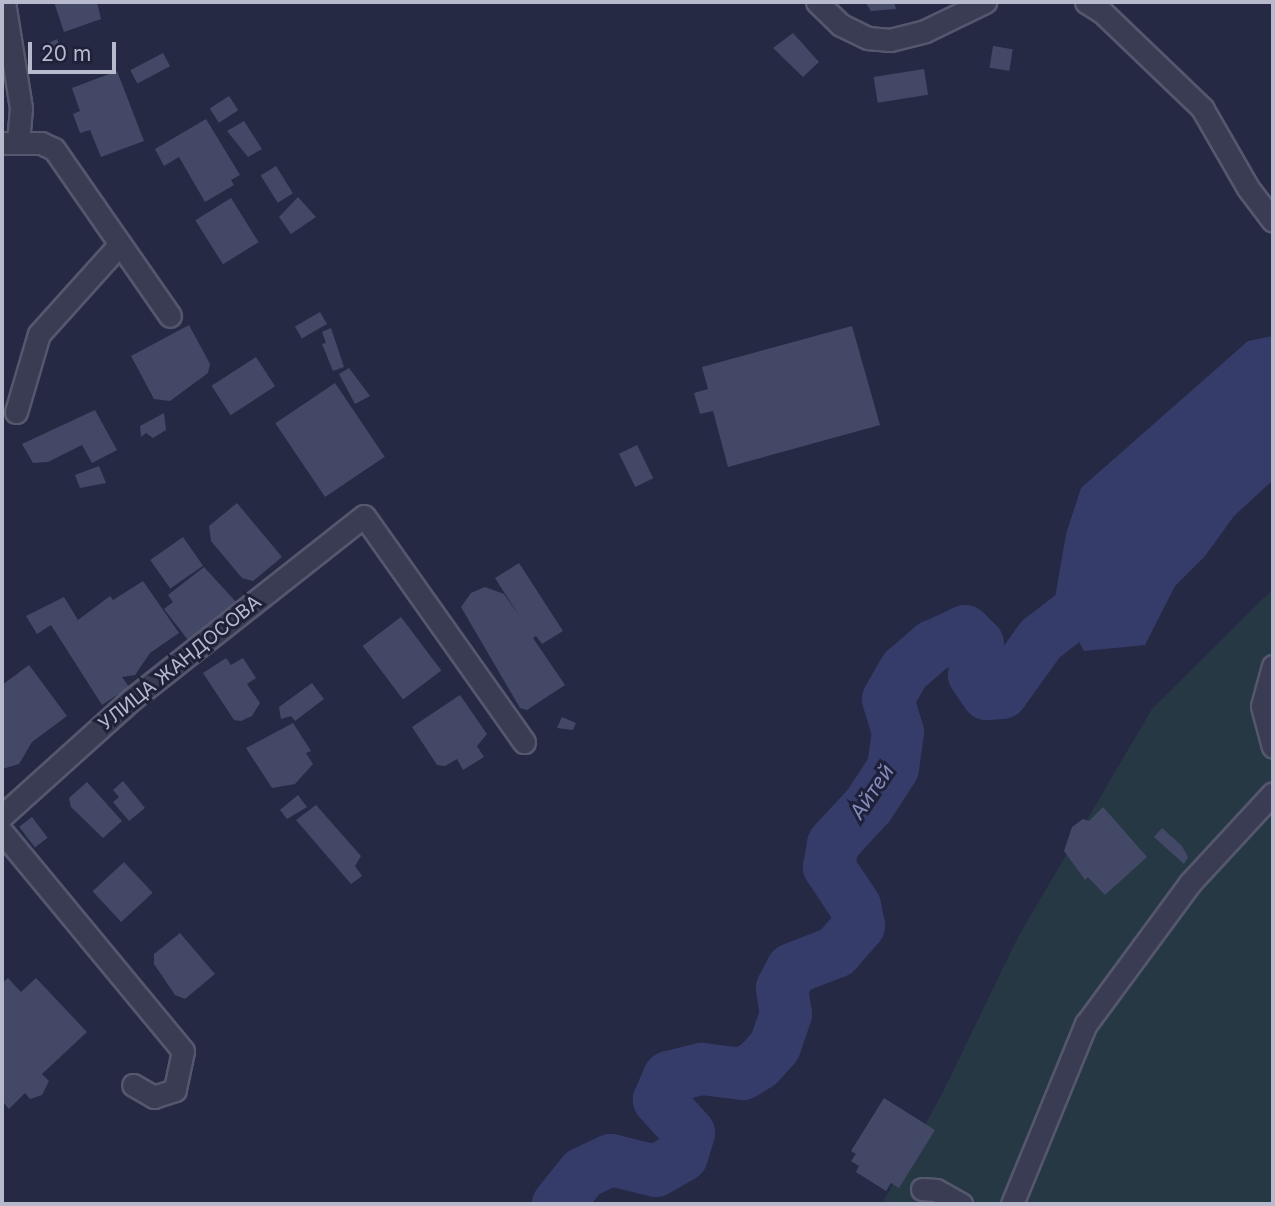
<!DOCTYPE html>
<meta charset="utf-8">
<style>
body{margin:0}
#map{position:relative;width:1275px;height:1206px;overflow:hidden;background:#252944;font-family:Inter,sans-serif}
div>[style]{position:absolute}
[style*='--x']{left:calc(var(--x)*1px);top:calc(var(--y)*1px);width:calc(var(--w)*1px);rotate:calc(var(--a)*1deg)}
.green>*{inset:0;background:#273845}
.water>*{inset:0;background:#363c6a}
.river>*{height:52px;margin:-26px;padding:0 26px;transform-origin:26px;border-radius:26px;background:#363c6a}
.building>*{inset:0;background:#434866;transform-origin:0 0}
.roads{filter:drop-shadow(2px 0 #55576e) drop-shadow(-2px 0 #55576e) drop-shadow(0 2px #55576e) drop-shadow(0 -2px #55576e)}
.minor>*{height:21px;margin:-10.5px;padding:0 10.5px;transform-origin:10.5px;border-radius:10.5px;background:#393c53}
span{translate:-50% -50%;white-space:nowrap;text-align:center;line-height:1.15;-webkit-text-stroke:6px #1e2139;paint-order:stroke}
.street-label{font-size:19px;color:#b7b9cd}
.water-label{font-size:21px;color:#848bba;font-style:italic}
.frame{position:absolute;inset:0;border:4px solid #b7b9cd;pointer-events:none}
.scale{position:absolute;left:28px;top:42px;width:88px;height:32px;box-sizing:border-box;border:4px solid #b7b9cd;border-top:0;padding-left:9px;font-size:21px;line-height:24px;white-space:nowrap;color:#b7b9cd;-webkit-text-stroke:5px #1e2139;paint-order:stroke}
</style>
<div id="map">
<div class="green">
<i style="clip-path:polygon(1273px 589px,1273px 1204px,882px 1204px,943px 1092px,1018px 937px,1152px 709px)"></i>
</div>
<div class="water">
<i style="clip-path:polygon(1273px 336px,1273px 480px,1234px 516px,1205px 556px,1175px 586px,1145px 645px,1084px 651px,1055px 598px,1066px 534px,1081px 488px,1248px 341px)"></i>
</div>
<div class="river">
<i style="--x:558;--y:1204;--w:40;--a:-51"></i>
<i style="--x:583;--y:1173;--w:31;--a:-25"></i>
<i style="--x:611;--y:1160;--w:46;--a:13.7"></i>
<i style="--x:656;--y:1171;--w:30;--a:-30"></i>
<i style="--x:682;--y:1156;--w:24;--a:-73"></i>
<i style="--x:689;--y:1133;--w:45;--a:-132.3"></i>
<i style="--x:659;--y:1100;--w:25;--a:-67"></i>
<i style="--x:669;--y:1077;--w:34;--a:-14"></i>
<i style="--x:702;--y:1069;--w:41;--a:7"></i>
<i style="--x:743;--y:1074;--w:19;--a:-32"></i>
<i style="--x:759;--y:1064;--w:24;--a:-48"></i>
<i style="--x:775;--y:1046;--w:34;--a:-71"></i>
<i style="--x:786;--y:1014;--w:26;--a:-99"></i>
<i style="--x:782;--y:988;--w:21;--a:-62"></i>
<i style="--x:792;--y:969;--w:47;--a:-21.1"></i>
<i style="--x:836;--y:952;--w:35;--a:-49"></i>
<i style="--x:859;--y:926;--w:20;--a:-101"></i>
<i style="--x:855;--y:906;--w:47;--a:-123.7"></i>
<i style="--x:829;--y:867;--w:23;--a:-80"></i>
<i style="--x:833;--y:844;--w:53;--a:-47.3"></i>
<i style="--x:869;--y:805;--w:44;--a:-57"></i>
<i style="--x:893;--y:768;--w:36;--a:-82"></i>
<i style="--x:898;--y:732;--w:34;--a:-107"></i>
<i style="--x:888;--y:699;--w:34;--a:-60"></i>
<i style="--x:905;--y:670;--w:37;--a:-41"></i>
<i style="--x:933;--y:646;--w:35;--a:-25"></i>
<i style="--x:965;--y:631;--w:18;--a:45"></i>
<i style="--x:978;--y:644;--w:31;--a:97"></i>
<i style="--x:974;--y:675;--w:23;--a:56"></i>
<i style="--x:987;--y:694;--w:15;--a:-4"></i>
<i style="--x:1002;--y:693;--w:67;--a:-54.2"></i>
<i style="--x:1041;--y:639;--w:66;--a:-37.6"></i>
<i style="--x:1093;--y:599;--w:39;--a:-58"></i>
</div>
<div class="building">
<i style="clip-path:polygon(54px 2px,97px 2px,101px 19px,64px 32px)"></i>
<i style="clip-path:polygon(865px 2px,894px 2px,896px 9px,871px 11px)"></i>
<i style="clip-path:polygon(793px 33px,819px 62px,803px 77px,773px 48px)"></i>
<i style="left:57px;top:39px;width:10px;height:12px;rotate:66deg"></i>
<i style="left:993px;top:46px;width:20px;height:22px;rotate:9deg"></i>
<i style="left:163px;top:53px;width:15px;height:37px;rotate:62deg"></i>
<i style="left:924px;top:69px;width:26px;height:51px;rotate:81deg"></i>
<i style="clip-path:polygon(117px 71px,144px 141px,101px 157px,90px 130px,80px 133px,73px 114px,80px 111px,72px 88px)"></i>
<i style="left:229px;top:96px;width:17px;height:23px;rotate:57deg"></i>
<i style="clip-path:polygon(206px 119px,240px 175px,231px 180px,234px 185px,205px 202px,179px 157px,164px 166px,155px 149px)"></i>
<i style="clip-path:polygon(244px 121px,262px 149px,248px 157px,227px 131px)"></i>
<i style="left:276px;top:166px;width:32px;height:18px;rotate:58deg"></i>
<i style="clip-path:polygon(298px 197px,316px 217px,291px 234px,279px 217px)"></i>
<i style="left:231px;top:198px;width:52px;height:42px;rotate:58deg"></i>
<i style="left:320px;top:312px;width:14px;height:29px;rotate:60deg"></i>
<i style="clip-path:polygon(189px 325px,210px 364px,208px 373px,170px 401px,154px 399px,131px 356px)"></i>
<i style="clip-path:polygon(852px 326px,880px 425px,728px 467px,713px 411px,700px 414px,694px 393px,708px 389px,702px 367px)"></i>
<i style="clip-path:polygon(331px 328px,344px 367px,333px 371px,322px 344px,326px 343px,322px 332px)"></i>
<i style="left:256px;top:357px;width:35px;height:53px;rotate:57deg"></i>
<i style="clip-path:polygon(349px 368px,370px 396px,355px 404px,339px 374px)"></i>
<i style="left:335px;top:383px;width:89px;height:72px;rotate:56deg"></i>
<i style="clip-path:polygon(95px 410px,117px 450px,92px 463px,82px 445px,48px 462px,33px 463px,22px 444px)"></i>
<i style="clip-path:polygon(164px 413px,166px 430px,153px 438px,146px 433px,141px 437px,140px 426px)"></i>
<i style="left:637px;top:445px;width:37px;height:20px;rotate:64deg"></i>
<i style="clip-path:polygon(99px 466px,106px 483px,80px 488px,75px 475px)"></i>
<i style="clip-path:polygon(237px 503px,282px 557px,253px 581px,242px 578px,211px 541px,209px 526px)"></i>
<i style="left:183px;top:537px;width:35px;height:40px;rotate:55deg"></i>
<i style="clip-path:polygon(519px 563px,563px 631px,542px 644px,536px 636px,533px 638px,565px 685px,527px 710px,520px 708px,461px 607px,471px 593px,485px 587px,504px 594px,520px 617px,495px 578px)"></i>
<i style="clip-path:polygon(204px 567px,237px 603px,188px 640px,164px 609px,173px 602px,168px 595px)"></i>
<i style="clip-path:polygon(143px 581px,179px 633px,150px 653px,135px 675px,122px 677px,129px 687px,102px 705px,51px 625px,37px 634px,26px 616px,64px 597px,78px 620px,110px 596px,113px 600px)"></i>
<i style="left:401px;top:617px;width:67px;height:48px;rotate:53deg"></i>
<i style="clip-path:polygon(226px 658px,231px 665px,243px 658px,256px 678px,247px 684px,260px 703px,252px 716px,241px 721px,234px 720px,203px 673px)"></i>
<i style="clip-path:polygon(29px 665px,67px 716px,32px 742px,19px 764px,2px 769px,2px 685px)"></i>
<i style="clip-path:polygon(312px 683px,324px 699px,295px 721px,291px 716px,281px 719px,279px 707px)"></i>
<i style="clip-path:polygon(460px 695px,487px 734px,477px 746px,484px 757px,463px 770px,457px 759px,445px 766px,437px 765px,412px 727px)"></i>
<i style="clip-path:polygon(562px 717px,576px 723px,573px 730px,557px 728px)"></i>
<i style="clip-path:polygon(293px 723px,311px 751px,306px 753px,313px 764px,295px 784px,272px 788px,246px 748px)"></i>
<i style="clip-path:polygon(123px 781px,145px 808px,129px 821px,113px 802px,119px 797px,113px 790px)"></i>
<i style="clip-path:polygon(87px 782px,122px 821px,103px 838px,71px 807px,69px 798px)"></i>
<i style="clip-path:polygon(298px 795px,307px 807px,287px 819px,280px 810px)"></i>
<i style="clip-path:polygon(316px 805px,361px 856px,355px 866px,362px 876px,351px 884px,296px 820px)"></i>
<i style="clip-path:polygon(1103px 807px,1147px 857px,1105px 895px,1088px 877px,1085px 880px,1064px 851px,1072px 827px,1083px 819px,1089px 821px)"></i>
<i style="left:32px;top:817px;width:26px;height:16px;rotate:53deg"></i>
<i style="clip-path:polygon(1162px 828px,1182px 846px,1188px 857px,1184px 864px,1154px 837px)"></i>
<i style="left:124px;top:862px;width:42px;height:43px;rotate:47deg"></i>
<i style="clip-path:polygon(180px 933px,215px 974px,185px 999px,175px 995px,154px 964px,154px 954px)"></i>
<i style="clip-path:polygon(8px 978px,21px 992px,36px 978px,87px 1032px,42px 1074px,49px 1081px,42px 1095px,30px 1099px,25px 1093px,9px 1109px,2px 1101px,2px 983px)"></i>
<i style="clip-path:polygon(884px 1098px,935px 1130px,899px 1188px,891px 1183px,886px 1191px,856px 1172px,859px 1166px,851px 1161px,856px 1154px,851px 1151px)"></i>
</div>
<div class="roads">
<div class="minor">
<i style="--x:4;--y:2;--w:107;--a:80.9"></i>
<i style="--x:21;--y:108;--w:34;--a:95"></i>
<i style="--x:817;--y:2;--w:33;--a:44"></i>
<i style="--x:841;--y:25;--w:30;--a:26"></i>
<i style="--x:868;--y:38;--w:22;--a:5"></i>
<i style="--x:890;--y:40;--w:36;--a:-14"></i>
<i style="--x:925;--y:31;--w:67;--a:-25.8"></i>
<i style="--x:1086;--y:2;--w:19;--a:32"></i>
<i style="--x:1102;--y:12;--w:139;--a:43.8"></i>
<i style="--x:1202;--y:108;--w:92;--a:60.1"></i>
<i style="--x:1248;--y:188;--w:41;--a:52.9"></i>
<i style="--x:2;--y:143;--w:39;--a:0"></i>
<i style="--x:41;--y:143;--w:14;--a:25"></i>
<i style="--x:54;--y:149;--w:203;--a:55.2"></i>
<i style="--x:16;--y:412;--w:81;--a:-73.6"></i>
<i style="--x:39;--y:334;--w:121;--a:-48"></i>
<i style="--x:1273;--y:666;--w:41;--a:105.4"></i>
<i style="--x:1262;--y:706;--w:42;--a:75"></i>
<i style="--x:2;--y:816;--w:175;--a:-42"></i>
<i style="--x:132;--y:699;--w:295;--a:-38.3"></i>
<i style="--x:364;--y:516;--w:277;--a:54.7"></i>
<i style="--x:2;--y:832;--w:284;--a:50.4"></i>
<i style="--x:183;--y:1051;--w:40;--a:102"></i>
<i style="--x:175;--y:1090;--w:22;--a:162"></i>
<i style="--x:154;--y:1097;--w:24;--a:-150"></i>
<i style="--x:922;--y:1189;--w:14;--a:4"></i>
<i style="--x:936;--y:1190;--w:29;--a:29"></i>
<i style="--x:1012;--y:1204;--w:195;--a:-67.7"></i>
<i style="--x:1086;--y:1024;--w:175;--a:-53.6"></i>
<i style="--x:1190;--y:883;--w:122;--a:-47.3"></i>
</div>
</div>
<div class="street-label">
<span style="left:180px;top:663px;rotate:-39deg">УЛИЦА ЖАНДОСОВА</span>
</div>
<div class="water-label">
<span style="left:872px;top:792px;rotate:-56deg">Айтей</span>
</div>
<div class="frame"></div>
<div class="scale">20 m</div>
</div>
